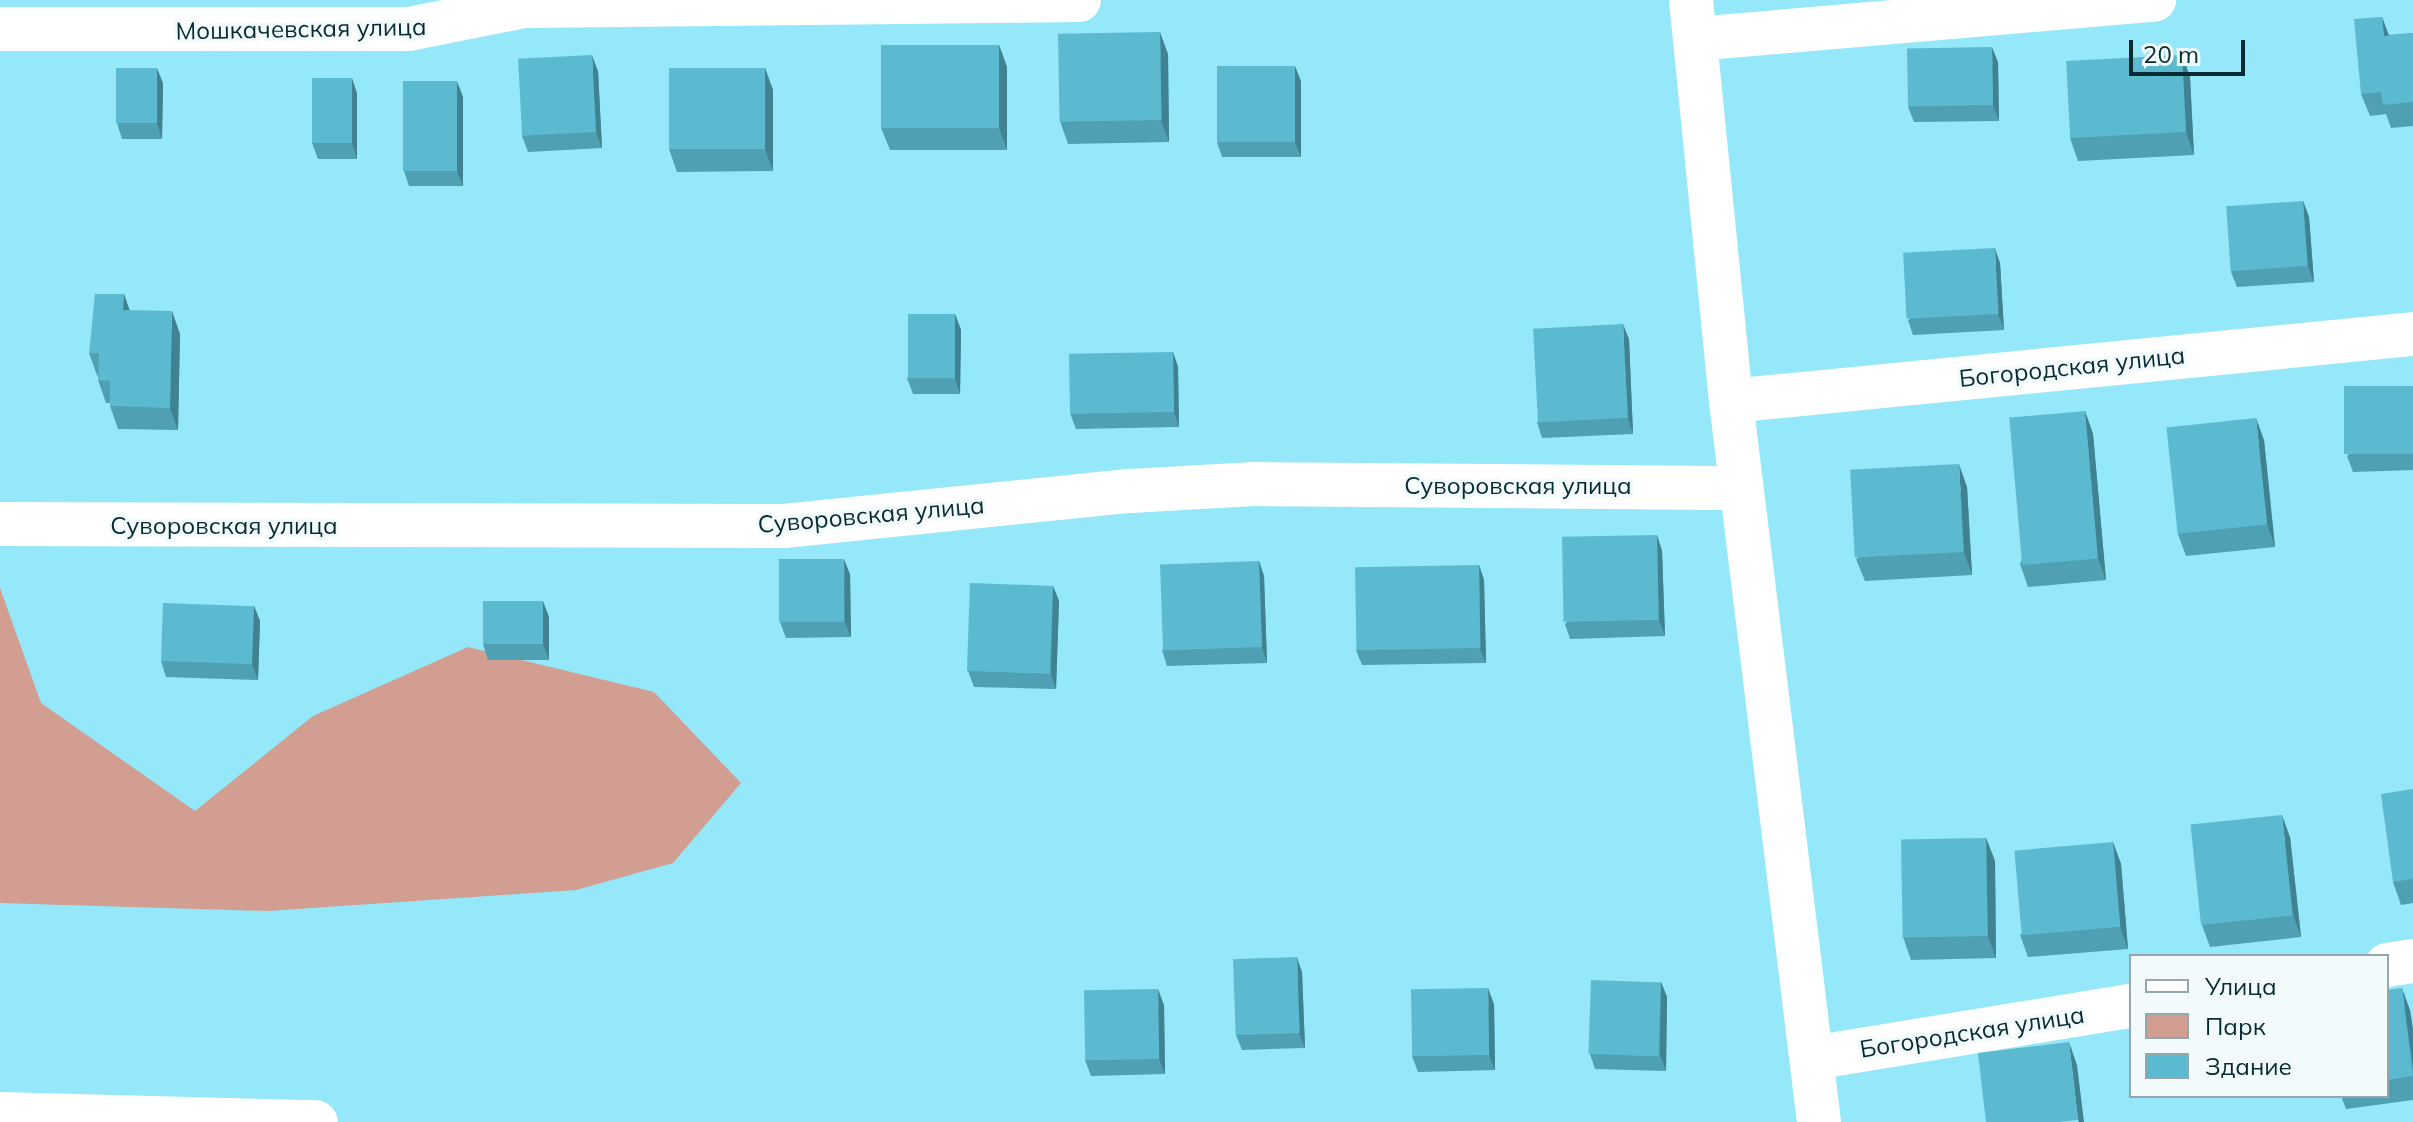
<!DOCTYPE html>
<meta charset="utf-8">
<style>
body{margin:0}
#map{position:relative;width:2413px;height:1122px;overflow:hidden;background:#95e7fa;font-family:Mulish,sans-serif}
div>[style]{position:absolute}
[style*='--x']{left:calc(var(--x)*1px);top:calc(var(--y)*1px);width:calc(var(--w)*1px);rotate:calc(var(--a)*1deg)}
.green>*{inset:0;background:#d19e91}
.minor>*{height:44px;margin:-22px;padding:0 22px;transform-origin:22px;border-radius:22px;background:#fff}
.wall>*{inset:0;background:#4ea0b2}
.shaded-wall>*{inset:0;background:#408291}
.building>*{inset:0;background:#5bbacf;transform-origin:0 0}
span{translate:-50% -50%;white-space:nowrap;text-align:center;line-height:1.15;-webkit-text-stroke:7px #f3fafc;paint-order:stroke}
.street-label{font-size:24px;color:#072b32}
.legend{position:absolute;left:2129px;top:954px;width:260px;height:144px;box-sizing:border-box;background:#f3fafc;border:2px solid #95a7ab;margin:0;padding:10px 14px;list-style:none;font-size:24px;color:#072b32}
.legend li{display:flex;align-items:center;gap:16px;height:40px}
.legend b{width:40px;border:2px solid #95a7ab}
.scale{position:absolute;left:2129px;top:40px;width:116px;height:36px;box-sizing:border-box;border:4px solid #072b32;border-top:0;padding-left:10px;font-size:24px;line-height:28px;white-space:nowrap;color:#072b32;-webkit-text-stroke:6px #f3fafc;paint-order:stroke}
</style>
<div id="map">
<div class="green">
<i style="clip-path:polygon(0 588px,41px 703px,195px 811px,313px 716px,468px 647px,654px 692px,741px 783px,673px 863px,576px 890px,268px 911px,0 903px)"></i>
</div>
<div class="minor">
<i style="--x:1691;--y:0;--w:403;--a:84.3"></i>
<i style="--x:1731;--y:401;--w:726;--a:83.04"></i>
<i style="--x:0;--y:29;--w:409;--a:0"></i>
<i style="--x:409;--y:29;--w:117;--a:-11.3"></i>
<i style="--x:524;--y:6;--w:555;--a:-0.62"></i>
<i style="--x:1695;--y:39;--w:461;--a:-4.9"></i>
<i style="--x:1731;--y:401;--w:685;--a:-5.61"></i>
<i style="--x:0;--y:524;--w:784;--a:0.15"></i>
<i style="--x:784;--y:526;--w:349;--a:-5.8"></i>
<i style="--x:1131;--y:491;--w:123;--a:-3.3"></i>
<i style="--x:1254;--y:484;--w:487;--a:0.5"></i>
<i style="--x:2387;--y:965;--w:26;--a:-9"></i>
<i style="--x:1812;--y:1058;--w:323;--a:-9.3"></i>
<i style="--x:0;--y:1114;--w:316;--a:1.5"></i>
</div>
<div class="wall">
<i style="clip-path:polygon(2382px 17px,2389px 35px,2413px 33px,2413px 126px,2391px 128px,2386px 114px,2370px 116px,2361px 94px)"></i>
<i style="clip-path:polygon(999px 45px,1007px 67px,1007px 150px,890px 150px,881px 128px)"></i>
<i style="clip-path:polygon(1168px 54px,1169px 142px,1068px 144px,1060px 121px)"></i>
<i style="clip-path:polygon(2182px 55px,2190px 77px,2194px 155px,2078px 161px,2070px 138px)"></i>
<i style="clip-path:polygon(1998px 62px,1999px 121px,1914px 122px,1908px 107px)"></i>
<i style="clip-path:polygon(765px 68px,773px 90px,773px 171px,677px 172px,669px 149px)"></i>
<i style="clip-path:polygon(598px 71px,602px 148px,528px 152px,522px 136px)"></i>
<i style="clip-path:polygon(1301px 81px,1301px 157px,1222px 157px,1217px 142px)"></i>
<i style="clip-path:polygon(163px 83px,162px 139px,122px 139px,117px 123px)"></i>
<i style="clip-path:polygon(357px 93px,357px 159px,318px 159px,312px 143px)"></i>
<i style="clip-path:polygon(463px 97px,463px 186px,409px 186px,404px 171px)"></i>
<i style="clip-path:polygon(2303px 201px,2309px 217px,2314px 282px,2237px 287px,2231px 272px)"></i>
<i style="clip-path:polygon(2000px 263px,2004px 330px,1913px 335px,1908px 320px)"></i>
<i style="clip-path:polygon(124px 294px,129px 310px,180px 334px,178px 430px,118px 429px,110px 406px,110px 403px,106px 403px,98px 380px,98px 376px,97px 375px,89px 353px)"></i>
<i style="clip-path:polygon(955px 314px,961px 330px,960px 394px,913px 394px,907px 378px)"></i>
<i style="clip-path:polygon(1629px 339px,1633px 434px,1542px 438px,1537px 422px)"></i>
<i style="clip-path:polygon(1173px 352px,1178px 367px,1179px 427px,1076px 429px,1070px 413px)"></i>
<i style="clip-path:polygon(2413px 386px,2413px 470px,2353px 472px,2347px 456px)"></i>
<i style="clip-path:polygon(2085px 411px,2093px 434px,2106px 580px,2028px 587px,2020px 564px)"></i>
<i style="clip-path:polygon(2264px 440px,2275px 547px,2186px 556px,2178px 534px)"></i>
<i style="clip-path:polygon(1967px 487px,1972px 575px,1865px 581px,1856px 559px)"></i>
<i style="clip-path:polygon(1657px 535px,1662px 551px,1665px 636px,1570px 639px,1565px 624px)"></i>
<i style="clip-path:polygon(1259px 561px,1264px 576px,1267px 663px,1167px 666px,1162px 650px)"></i>
<i style="clip-path:polygon(1479px 565px,1484px 580px,1486px 663px,1362px 665px,1356px 650px)"></i>
<i style="clip-path:polygon(850px 574px,851px 637px,786px 638px,780px 622px)"></i>
<i style="clip-path:polygon(1053px 586px,1059px 601px,1056px 689px,974px 687px,968px 671px)"></i>
<i style="clip-path:polygon(254px 606px,260px 621px,258px 680px,166px 677px,161px 661px)"></i>
<i style="clip-path:polygon(549px 617px,549px 660px,488px 660px,483px 644px)"></i>
<i style="clip-path:polygon(2413px 789px,2413px 903px,2401px 905px,2393px 882px)"></i>
<i style="clip-path:polygon(2290px 837px,2301px 937px,2210px 947px,2202px 925px)"></i>
<i style="clip-path:polygon(1986px 838px,1995px 861px,1996px 958px,1911px 960px,1903px 937px)"></i>
<i style="clip-path:polygon(2113px 842px,2121px 864px,2128px 949px,2028px 957px,2020px 935px)"></i>
<i style="clip-path:polygon(1302px 972px,1305px 1048px,1242px 1050px,1236px 1035px)"></i>
<i style="clip-path:polygon(1661px 982px,1667px 997px,1666px 1071px,1595px 1069px,1590px 1054px)"></i>
<i style="clip-path:polygon(2387px 990px,2410px 1010px,2413px 1030px,2413px 1100px,2346px 1109px,2341px 1096px,2387px 1096px)"></i>
<i style="clip-path:polygon(1494px 1004px,1495px 1070px,1418px 1072px,1412px 1056px)"></i>
<i style="clip-path:polygon(1164px 1005px,1165px 1074px,1091px 1076px,1085px 1060px)"></i>
</div>
<div class="shaded-wall">
<i style="clip-path:polygon(2382px 17px,2390px 39px,2384px 36px)"></i>
<i style="clip-path:polygon(1160px 32px,1168px 54px,1169px 142px,1161px 120px)"></i>
<i style="clip-path:polygon(999px 45px,1007px 67px,1007px 150px,999px 128px)"></i>
<i style="clip-path:polygon(1992px 47px,1998px 62px,1999px 121px,1993px 105px)"></i>
<i style="clip-path:polygon(592px 55px,598px 71px,602px 148px,596px 132px)"></i>
<i style="clip-path:polygon(2182px 55px,2190px 77px,2194px 155px,2186px 132px)"></i>
<i style="clip-path:polygon(1295px 66px,1301px 81px,1301px 157px,1295px 142px)"></i>
<i style="clip-path:polygon(157px 68px,163px 83px,162px 139px,157px 123px)"></i>
<i style="clip-path:polygon(765px 68px,773px 90px,773px 171px,765px 149px)"></i>
<i style="clip-path:polygon(352px 78px,357px 93px,357px 159px,352px 143px)"></i>
<i style="clip-path:polygon(457px 81px,463px 97px,463px 186px,457px 171px)"></i>
<i style="clip-path:polygon(2303px 201px,2309px 217px,2314px 282px,2308px 266px)"></i>
<i style="clip-path:polygon(1995px 248px,2000px 263px,2004px 330px,1998px 314px)"></i>
<i style="clip-path:polygon(124px 294px,132px 317px,123px 310px)"></i>
<i style="clip-path:polygon(172px 311px,180px 334px,178px 430px,170px 408px)"></i>
<i style="clip-path:polygon(955px 314px,961px 330px,960px 394px,955px 379px)"></i>
<i style="clip-path:polygon(1623px 324px,1629px 339px,1633px 434px,1628px 418px)"></i>
<i style="clip-path:polygon(1173px 352px,1178px 367px,1179px 427px,1174px 412px)"></i>
<i style="clip-path:polygon(2085px 411px,2093px 434px,2106px 580px,2098px 558px)"></i>
<i style="clip-path:polygon(2256px 418px,2264px 440px,2275px 547px,2267px 524px)"></i>
<i style="clip-path:polygon(1959px 464px,1967px 487px,1972px 575px,1964px 552px)"></i>
<i style="clip-path:polygon(1657px 535px,1662px 551px,1665px 636px,1659px 620px)"></i>
<i style="clip-path:polygon(844px 559px,850px 574px,851px 637px,845px 622px)"></i>
<i style="clip-path:polygon(1259px 561px,1264px 576px,1267px 663px,1262px 647px)"></i>
<i style="clip-path:polygon(1479px 565px,1484px 580px,1486px 663px,1480px 648px)"></i>
<i style="clip-path:polygon(1053px 586px,1059px 601px,1056px 689px,1051px 674px)"></i>
<i style="clip-path:polygon(543px 601px,549px 617px,549px 660px,543px 644px)"></i>
<i style="clip-path:polygon(254px 606px,260px 621px,258px 680px,252px 664px)"></i>
<i style="clip-path:polygon(2282px 815px,2290px 837px,2301px 937px,2293px 915px)"></i>
<i style="clip-path:polygon(1986px 838px,1995px 861px,1996px 958px,1988px 936px)"></i>
<i style="clip-path:polygon(2113px 842px,2121px 864px,2128px 949px,2120px 927px)"></i>
<i style="clip-path:polygon(1297px 957px,1302px 972px,1305px 1048px,1299px 1033px)"></i>
<i style="clip-path:polygon(1661px 982px,1667px 997px,1666px 1071px,1660px 1055px)"></i>
<i style="clip-path:polygon(1488px 988px,1494px 1004px,1495px 1070px,1489px 1055px)"></i>
<i style="clip-path:polygon(2402px 988px,2410px 1010px,2413px 1030px,2413px 1068px)"></i>
<i style="clip-path:polygon(1158px 989px,1164px 1005px,1165px 1074px,1159px 1059px)"></i>
<i style="clip-path:polygon(2069px 1042px,2077px 1065px,2084px 1122px,2079px 1122px,2078px 1120px)"></i>
</div>
<div class="building">
<i style="clip-path:polygon(2382px 17px,2384px 36px,2413px 33px,2413px 102px,2383px 105px,2381px 92px,2361px 94px,2354px 19px)"></i>
<i style="left:1160px;top:32px;width:88px;height:102px;rotate:89deg"></i>
<i style="left:881px;top:45px;width:118px;height:83px"></i>
<i style="left:1992px;top:47px;width:58px;height:85px;rotate:89deg"></i>
<i style="left:592px;top:55px;width:77px;height:74px;rotate:87deg"></i>
<i style="left:2182px;top:55px;width:77px;height:116px;rotate:87deg"></i>
<i style="left:1217px;top:66px;width:78px;height:76px"></i>
<i style="left:116px;top:68px;width:41px;height:55px"></i>
<i style="left:669px;top:68px;width:96px;height:81px"></i>
<i style="left:312px;top:78px;width:40px;height:65px"></i>
<i style="left:403px;top:81px;width:54px;height:90px"></i>
<i style="left:2303px;top:201px;width:65px;height:77px;rotate:86deg"></i>
<i style="left:1995px;top:248px;width:66px;height:92px;rotate:87deg"></i>
<i style="clip-path:polygon(95px 294px,124px 294px,123px 310px,172px 311px,170px 408px,110px 406px,110px 381px,98px 380px,99px 353px,89px 353px)"></i>
<i style="left:908px;top:314px;width:47px;height:64px"></i>
<i style="left:1623px;top:324px;width:94px;height:90px;rotate:87deg"></i>
<i style="left:1173px;top:352px;width:60px;height:104px;rotate:89deg"></i>
<i style="left:2413px;top:386px;width:68px;height:69px;rotate:90deg"></i>
<i style="left:2085px;top:411px;width:148px;height:76px;rotate:85deg"></i>
<i style="left:2256px;top:418px;width:107px;height:90px;rotate:84deg"></i>
<i style="left:1959px;top:464px;width:88px;height:109px;rotate:87deg"></i>
<i style="left:1657px;top:535px;width:85px;height:95px;rotate:89deg"></i>
<i style="left:779px;top:559px;width:65px;height:63px"></i>
<i style="left:1259px;top:561px;width:86px;height:99px;rotate:88deg"></i>
<i style="left:1479px;top:565px;width:83px;height:124px;rotate:89deg"></i>
<i style="left:970px;top:583px;width:83px;height:88px;rotate:2deg"></i>
<i style="left:483px;top:601px;width:60px;height:43px"></i>
<i style="left:163px;top:603px;width:91px;height:58px;rotate:2deg"></i>
<i style="clip-path:polygon(2413px 789px,2413px 879px,2393px 882px,2381px 794px)"></i>
<i style="left:2282px;top:815px;width:101px;height:92px;rotate:84deg"></i>
<i style="left:1986px;top:838px;width:98px;height:85px;rotate:89deg"></i>
<i style="left:2113px;top:842px;width:85px;height:99px;rotate:85deg"></i>
<i style="left:1297px;top:957px;width:76px;height:64px;rotate:88deg"></i>
<i style="left:1591px;top:980px;width:70px;height:74px;rotate:2deg"></i>
<i style="left:1488px;top:988px;width:67px;height:77px;rotate:89deg"></i>
<i style="clip-path:polygon(2402px 988px,2413px 1076px,2387px 1080px,2387px 990px)"></i>
<i style="left:1158px;top:989px;width:70px;height:74px;rotate:89deg"></i>
<i style="clip-path:polygon(2069px 1042px,2078px 1120px,2058px 1122px,1986px 1122px,1978px 1053px)"></i>
</div>
<div class="street-label">
<span style="left:301px;top:29px;rotate:-1deg">Мошкачевская улица</span>
<span style="left:2072px;top:367px;rotate:-6deg">Богородская улица</span>
<span style="left:1518px;top:486px">Суворовская улица</span>
<span style="left:871px;top:515px;rotate:-5deg">Суворовская улица</span>
<span style="left:224px;top:526px">Суворовская улица</span>
<span style="left:1972px;top:1032px;rotate:-9deg">Богородская улица</span>
</div>
<ul class="legend">
<li><b style="height:10px;background:#fff"></b>Улица</li>
<li><b style="height:22px;background:#d19e91"></b>Парк</li>
<li><b style="height:22px;background:#5bbacf"></b>Здание</li>
</ul>
<div class="scale">20 m</div>
</div>
